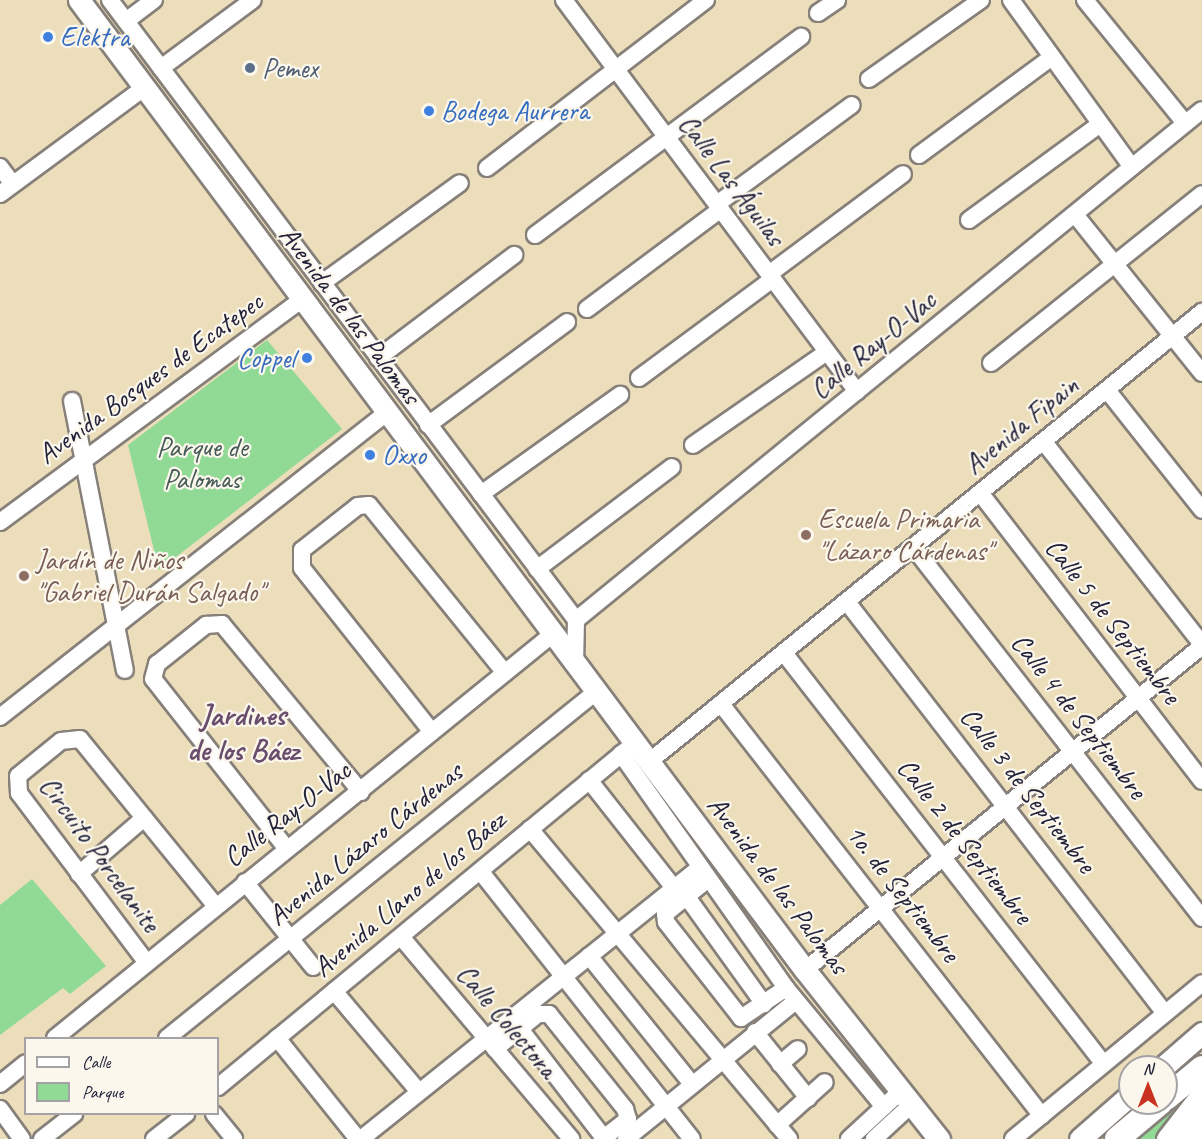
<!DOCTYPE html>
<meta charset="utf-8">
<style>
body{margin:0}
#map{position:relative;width:1202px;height:1139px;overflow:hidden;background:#ecdeba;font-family:Caveat,sans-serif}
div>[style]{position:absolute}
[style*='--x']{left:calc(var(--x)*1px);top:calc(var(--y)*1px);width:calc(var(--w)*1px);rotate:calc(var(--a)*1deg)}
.green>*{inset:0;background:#91da95}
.roads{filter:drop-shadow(2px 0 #87807a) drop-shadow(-2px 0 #87807a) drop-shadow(0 2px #87807a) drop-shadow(0 -2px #87807a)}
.minor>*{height:16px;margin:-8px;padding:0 8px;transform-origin:8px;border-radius:8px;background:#fff}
.major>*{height:21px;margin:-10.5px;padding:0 10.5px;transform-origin:10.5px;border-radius:10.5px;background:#fff}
.highway>*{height:24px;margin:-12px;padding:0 12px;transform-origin:12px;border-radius:12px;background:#fff}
.dots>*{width:16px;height:16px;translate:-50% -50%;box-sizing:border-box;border:3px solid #fbf7ec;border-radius:50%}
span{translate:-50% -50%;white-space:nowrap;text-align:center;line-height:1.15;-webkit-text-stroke:4.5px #fbf7ec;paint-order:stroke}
.shop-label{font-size:28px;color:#366cbe}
.left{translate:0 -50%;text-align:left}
.right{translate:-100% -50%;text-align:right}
.service-label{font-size:28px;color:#4e5e75}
.street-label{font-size:28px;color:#22223b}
.park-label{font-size:28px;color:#435956}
.education-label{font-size:28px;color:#785e54}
.neighbourhood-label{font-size:30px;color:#694d6d;font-weight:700}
.legend{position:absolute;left:24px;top:1037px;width:195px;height:78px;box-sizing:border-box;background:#fbf7ec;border:2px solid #a4a2a5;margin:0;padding:8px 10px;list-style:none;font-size:18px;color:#22223b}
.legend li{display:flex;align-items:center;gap:12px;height:30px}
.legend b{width:30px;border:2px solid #a4a2a5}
.north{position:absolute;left:1118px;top:1055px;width:60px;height:60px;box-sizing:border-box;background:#fbf7ec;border:2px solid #a4a2a5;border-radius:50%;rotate:0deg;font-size:16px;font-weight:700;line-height:24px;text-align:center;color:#22223b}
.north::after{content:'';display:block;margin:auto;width:21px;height:27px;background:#c8321e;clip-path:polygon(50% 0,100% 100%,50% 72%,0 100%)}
</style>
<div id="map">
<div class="green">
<i style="clip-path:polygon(267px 340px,342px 429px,159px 570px,128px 445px)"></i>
<i style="clip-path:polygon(32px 879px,106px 966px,70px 994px,63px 988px,0 1035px,0 905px)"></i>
<i style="clip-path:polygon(1202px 1083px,1202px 1139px,1137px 1139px)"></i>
</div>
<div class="roads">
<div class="minor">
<i style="--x:110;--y:0;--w:776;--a:53.07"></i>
<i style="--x:576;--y:620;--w:43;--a:91.3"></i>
<i style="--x:564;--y:0;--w:489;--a:53.2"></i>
<i style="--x:1011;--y:0;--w:206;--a:54.1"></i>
<i style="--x:1085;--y:0;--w:159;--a:50.9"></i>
<i style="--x:818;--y:13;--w:23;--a:-34"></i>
<i style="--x:126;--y:21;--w:35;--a:-37"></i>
<i style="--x:161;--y:68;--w:114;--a:-36.5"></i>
<i style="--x:869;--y:79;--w:137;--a:-35.2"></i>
<i style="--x:919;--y:155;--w:165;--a:-36.4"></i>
<i style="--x:0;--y:167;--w:21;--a:53"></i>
<i style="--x:487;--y:168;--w:276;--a:-37.5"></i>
<i style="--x:0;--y:194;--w:179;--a:-36.4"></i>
<i style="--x:717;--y:204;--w:167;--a:-36.3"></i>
<i style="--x:1077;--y:217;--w:200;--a:51.3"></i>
<i style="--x:969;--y:220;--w:162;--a:-36.2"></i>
<i style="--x:535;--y:235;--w:332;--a:-36.7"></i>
<i style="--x:769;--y:274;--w:167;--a:-36.7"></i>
<i style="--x:322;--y:283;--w:170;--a:-35.9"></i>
<i style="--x:587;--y:309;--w:167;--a:-36.7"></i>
<i style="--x:378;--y:358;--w:171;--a:-37.1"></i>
<i style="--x:991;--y:363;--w:270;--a:-38.7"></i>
<i style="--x:639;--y:378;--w:167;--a:-36.5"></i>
<i style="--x:1107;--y:390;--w:153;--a:51.6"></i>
<i style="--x:72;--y:401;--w:274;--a:78.9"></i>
<i style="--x:428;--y:425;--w:173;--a:-36.5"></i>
<i style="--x:1044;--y:442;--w:256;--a:52"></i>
<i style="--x:693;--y:445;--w:163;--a:-34.8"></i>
<i style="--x:481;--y:494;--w:171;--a:-35.5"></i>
<i style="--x:981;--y:494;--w:362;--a:52.4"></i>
<i style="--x:0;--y:522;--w:375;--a:-36.4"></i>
<i style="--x:914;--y:548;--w:469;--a:52.1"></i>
<i style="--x:537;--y:569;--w:169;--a:-37.1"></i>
<i style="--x:847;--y:602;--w:518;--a:52.29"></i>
<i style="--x:576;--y:620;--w:807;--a:-39.17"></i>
<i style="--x:784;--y:653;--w:519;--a:52.12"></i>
<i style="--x:721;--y:704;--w:522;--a:52.08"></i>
<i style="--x:0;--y:717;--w:493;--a:-38.2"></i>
<i style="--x:432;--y:732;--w:209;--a:-128.4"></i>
<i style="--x:302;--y:568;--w:18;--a:-90"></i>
<i style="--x:302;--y:550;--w:71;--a:-38.2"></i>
<i style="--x:358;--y:506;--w:11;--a:-5"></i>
<i style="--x:369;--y:505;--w:216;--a:51"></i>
<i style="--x:621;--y:754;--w:286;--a:54.8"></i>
<i style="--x:786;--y:988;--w:154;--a:50.5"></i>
<i style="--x:650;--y:761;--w:712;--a:-39.13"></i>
<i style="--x:589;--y:780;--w:137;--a:51.8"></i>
<i style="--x:674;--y:888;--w:16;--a:35"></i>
<i style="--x:687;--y:897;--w:132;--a:54.3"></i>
<i style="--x:530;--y:829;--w:404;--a:50.1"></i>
<i style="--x:287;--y:849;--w:216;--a:-128.2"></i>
<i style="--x:153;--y:679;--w:16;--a:-75"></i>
<i style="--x:157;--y:664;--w:63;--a:-38.5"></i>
<i style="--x:206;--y:625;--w:16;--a:-4"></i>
<i style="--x:222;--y:624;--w:218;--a:50.4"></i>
<i style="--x:481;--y:872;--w:340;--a:51.7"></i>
<i style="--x:79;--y:874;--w:86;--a:-40.7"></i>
<i style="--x:708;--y:879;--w:55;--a:140.9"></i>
<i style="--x:665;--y:914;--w:8;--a:83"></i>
<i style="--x:666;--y:922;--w:122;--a:52"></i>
<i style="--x:741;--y:1018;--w:54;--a:-33.7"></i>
<i style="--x:245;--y:882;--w:109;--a:51.3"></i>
<i style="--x:402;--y:938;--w:263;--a:49.9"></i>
<i style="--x:589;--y:956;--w:164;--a:51.2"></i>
<i style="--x:147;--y:963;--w:213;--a:-127"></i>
<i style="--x:19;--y:793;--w:17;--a:-93"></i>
<i style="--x:18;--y:776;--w:55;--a:-39.1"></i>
<i style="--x:61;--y:741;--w:19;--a:-6"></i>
<i style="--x:80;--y:739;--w:214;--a:50.9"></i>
<i style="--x:805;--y:970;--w:512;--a:-39.22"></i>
<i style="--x:334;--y:991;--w:132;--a:49.9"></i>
<i style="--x:520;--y:1029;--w:138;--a:52.4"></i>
<i style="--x:755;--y:1032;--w:85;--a:51.2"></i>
<i style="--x:55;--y:1038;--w:643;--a:-39.06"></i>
<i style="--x:167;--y:1038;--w:553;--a:-38.9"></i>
<i style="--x:277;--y:1038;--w:129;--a:51.3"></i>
<i style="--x:495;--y:1049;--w:55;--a:-39.1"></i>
<i style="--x:538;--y:1014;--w:11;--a:0"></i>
<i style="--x:549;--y:1014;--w:122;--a:51.3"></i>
<i style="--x:625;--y:1109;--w:10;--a:73"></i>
<i style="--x:628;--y:1119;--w:33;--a:142"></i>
<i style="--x:780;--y:1064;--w:23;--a:-40"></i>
<i style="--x:0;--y:1084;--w:33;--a:-39"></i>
<i style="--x:218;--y:1087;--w:542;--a:-39.53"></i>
<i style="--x:0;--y:1109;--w:37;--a:54"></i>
<i style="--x:214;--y:1114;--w:32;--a:51"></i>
<i style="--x:777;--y:1125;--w:64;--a:-41.9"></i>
<i style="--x:42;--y:1139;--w:41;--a:-38"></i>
<i style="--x:154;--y:1139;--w:41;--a:-38"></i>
<i style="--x:361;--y:1139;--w:433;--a:-38.7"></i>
<i style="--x:626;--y:1139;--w:219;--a:-39.1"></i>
<i style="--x:849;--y:1139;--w:69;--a:-42.7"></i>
<i style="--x:874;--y:1139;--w:50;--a:-42.6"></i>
<i style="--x:1013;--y:1139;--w:245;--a:-39.5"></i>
</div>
<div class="major">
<i style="--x:79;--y:0;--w:1212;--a:53.19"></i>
<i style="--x:805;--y:970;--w:216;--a:51.6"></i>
<i style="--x:1163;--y:1067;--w:52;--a:-41.1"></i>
<i style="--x:1080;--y:1139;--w:67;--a:-41.3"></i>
<i style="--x:1167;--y:1139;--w:57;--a:-52.1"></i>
</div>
<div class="highway">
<i style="--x:1166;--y:1098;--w:47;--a:-39.8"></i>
<i style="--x:1117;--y:1139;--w:56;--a:-39.9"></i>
<i style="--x:1188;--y:1139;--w:25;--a:-56"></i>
</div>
</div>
<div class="dots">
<i style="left:48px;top:37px;background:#3f7fe0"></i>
<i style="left:250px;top:68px;background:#5c6f8a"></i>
<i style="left:429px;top:111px;background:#3f7fe0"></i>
<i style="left:307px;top:358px;background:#3f7fe0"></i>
<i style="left:370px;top:455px;background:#3f7fe0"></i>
<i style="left:806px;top:535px;background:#8d6e63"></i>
<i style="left:24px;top:576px;background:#8d6e63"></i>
</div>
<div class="shop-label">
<span class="left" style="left:60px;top:37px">Elektra</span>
<span class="left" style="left:441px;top:111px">Bodega Aurrera</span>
<span class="right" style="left:295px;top:358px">Coppel</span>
<span class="left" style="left:382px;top:455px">Oxxo</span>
</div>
<div class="service-label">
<span class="left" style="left:262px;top:68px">Pemex</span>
</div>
<div class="street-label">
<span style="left:732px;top:180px;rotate:53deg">Calle Las Águilas</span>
<span style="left:350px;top:315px;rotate:53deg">Avenida de las Palomas</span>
<span style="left:873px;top:345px;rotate:-39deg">Calle Ray-O-Vac</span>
<span style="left:150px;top:378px;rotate:-36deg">Avenida Bosques de Ecatepec</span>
<span style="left:1021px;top:425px;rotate:-39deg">Avenida Fipain</span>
<span style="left:1113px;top:621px;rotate:52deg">Calle 5 de Septiembre</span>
<span style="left:1079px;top:716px;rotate:52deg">Calle 4 de Septiembre</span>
<span style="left:1028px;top:790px;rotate:52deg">Calle 3 de Septiembre</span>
<span style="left:287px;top:814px;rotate:-38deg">Calle Ray-O-Vac</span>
<span style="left:965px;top:841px;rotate:52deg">Calle 2 de Septiembre</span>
<span style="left:365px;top:844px;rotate:-39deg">Avenida Lázaro Cárdenas</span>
<span style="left:100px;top:854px;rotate:54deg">Circuito Porcelanite</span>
<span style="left:778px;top:885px;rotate:53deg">Avenida de las Palomas</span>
<span style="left:903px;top:893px;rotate:52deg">1o. de Septiembre</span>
<span style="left:409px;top:894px;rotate:-40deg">Avenida Llano de los Báez</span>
<span style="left:507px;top:1021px;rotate:50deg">Calle Colectora</span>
</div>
<div class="park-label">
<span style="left:202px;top:463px">Parque de<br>Palomas</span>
</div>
<div class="education-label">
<span class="left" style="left:818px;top:535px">Escuela Primaria<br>"Lázaro Cárdenas"</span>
<span class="left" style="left:36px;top:576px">Jardín de Niños<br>"Gabriel Durán Salgado"</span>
</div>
<div class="neighbourhood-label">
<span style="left:243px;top:732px">Jardines<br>de los Báez</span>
</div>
<ul class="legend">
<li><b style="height:8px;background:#fff"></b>Calle</li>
<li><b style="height:16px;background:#91da95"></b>Parque</li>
</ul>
<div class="north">N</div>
</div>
